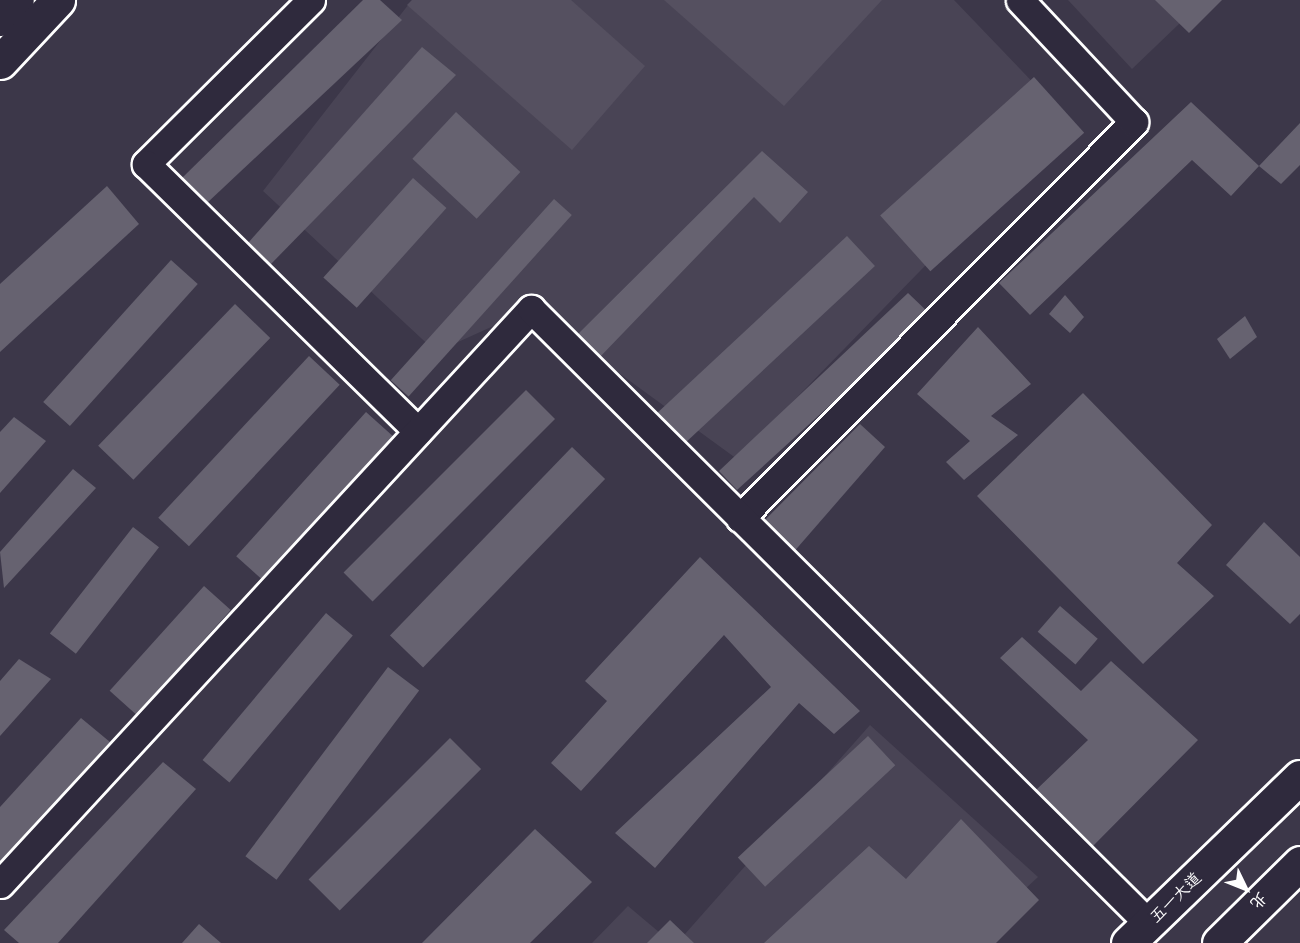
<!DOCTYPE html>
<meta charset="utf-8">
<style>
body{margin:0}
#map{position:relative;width:1300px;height:943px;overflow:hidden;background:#3c3749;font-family:Mali,"LXGW WenKai TC",sans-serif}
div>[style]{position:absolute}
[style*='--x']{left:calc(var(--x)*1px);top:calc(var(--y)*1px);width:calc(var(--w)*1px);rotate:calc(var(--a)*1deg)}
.built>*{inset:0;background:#494455}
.green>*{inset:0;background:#555060}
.building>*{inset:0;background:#666270;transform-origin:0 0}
.roads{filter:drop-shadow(2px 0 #fff) drop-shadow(-2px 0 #fff) drop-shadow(0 2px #fff) drop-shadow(0 -2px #fff)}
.minor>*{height:27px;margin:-13.5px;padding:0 13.5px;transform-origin:13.5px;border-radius:13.5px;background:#2f2a3d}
.secondary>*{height:33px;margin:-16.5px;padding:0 16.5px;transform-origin:16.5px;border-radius:16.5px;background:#2f2a3d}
.primary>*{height:33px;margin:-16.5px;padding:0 16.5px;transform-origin:16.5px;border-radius:16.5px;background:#2f2a3d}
span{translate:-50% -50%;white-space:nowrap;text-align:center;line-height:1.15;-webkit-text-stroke:4.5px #2f2a3d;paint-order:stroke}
.street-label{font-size:16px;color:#fff}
.north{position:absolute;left:1216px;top:859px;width:60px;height:60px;-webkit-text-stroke:4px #2f2a3d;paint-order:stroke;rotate:133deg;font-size:16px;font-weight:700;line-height:24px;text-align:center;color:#fff}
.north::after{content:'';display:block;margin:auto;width:21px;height:27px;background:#fff;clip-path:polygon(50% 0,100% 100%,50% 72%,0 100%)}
</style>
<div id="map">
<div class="built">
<i style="clip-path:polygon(412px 0,954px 0,1068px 119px,737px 459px,531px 309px,436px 352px,263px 191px)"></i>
<i style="clip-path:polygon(1068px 0,1204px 0,1132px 69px)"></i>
<i style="clip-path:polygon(870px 725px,1038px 877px,967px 943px,677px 943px)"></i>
<i style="clip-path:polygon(628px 906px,672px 943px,592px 943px)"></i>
</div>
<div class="green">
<i style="clip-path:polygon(412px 0,571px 0,645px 66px,572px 150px,407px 5px)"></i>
<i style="clip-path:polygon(664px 0,882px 0,784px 106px)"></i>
</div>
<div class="building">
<i style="clip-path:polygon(363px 0,380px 0,402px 20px,207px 203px,182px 178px)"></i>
<i style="clip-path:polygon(1155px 0,1222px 0,1189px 33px)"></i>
<i style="clip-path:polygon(422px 47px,456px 75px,270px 265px,248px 243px)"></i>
<i style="left:1034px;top:77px;width:75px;height:207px;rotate:48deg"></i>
<i style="clip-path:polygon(1191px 102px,1259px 166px,1231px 196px,1192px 160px,1030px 315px,999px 283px)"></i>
<i style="left:456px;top:112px;width:88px;height:64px;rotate:43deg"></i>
<i style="clip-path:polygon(1300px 123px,1300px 165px,1281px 184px,1259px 166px)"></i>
<i style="clip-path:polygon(762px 151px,808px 192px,780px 223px,754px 197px,598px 359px,576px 336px)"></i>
<i style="left:413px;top:178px;width:45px;height:134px;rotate:42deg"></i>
<i style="clip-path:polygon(107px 186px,139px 224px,0 352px,0 284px)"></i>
<i style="left:554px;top:199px;width:24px;height:244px;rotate:42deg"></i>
<i style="left:847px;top:236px;width:41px;height:264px;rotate:47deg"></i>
<i style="left:171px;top:260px;width:36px;height:191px;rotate:42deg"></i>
<i style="clip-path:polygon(908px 293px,930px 314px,737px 490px,719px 471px)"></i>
<i style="clip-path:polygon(1065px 295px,1084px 317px,1070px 333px,1049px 314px)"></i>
<i style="left:235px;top:304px;width:49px;height:197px;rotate:44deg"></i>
<i style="clip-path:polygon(1245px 316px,1257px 337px,1230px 359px,1217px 339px)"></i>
<i style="clip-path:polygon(978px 327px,1031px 384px,991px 416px,1018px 435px,964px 480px,946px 462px,970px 441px,917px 394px)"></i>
<i style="left:309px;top:356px;width:42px;height:221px;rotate:43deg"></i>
<i style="left:526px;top:390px;width:41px;height:258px;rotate:45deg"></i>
<i style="clip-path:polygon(1083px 393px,1212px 525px,1177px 563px,1214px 596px,1143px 664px,977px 496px)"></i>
<i style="left:366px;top:412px;width:42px;height:194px;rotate:42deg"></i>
<i style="clip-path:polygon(14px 417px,46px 441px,0 493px,0 432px)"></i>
<i style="clip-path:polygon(860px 424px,885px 447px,785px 562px,754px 531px)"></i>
<i style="left:572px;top:447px;width:46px;height:262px;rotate:44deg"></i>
<i style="clip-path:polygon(73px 469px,96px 488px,4px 588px,0 552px)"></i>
<i style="clip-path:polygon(1264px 522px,1300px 557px,1300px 614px,1290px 624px,1226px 565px)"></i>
<i style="left:133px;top:527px;width:33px;height:135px;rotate:38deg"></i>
<i style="clip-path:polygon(700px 557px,860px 711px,834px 734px,799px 703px,655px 868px,615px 833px,771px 687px,724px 635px,581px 791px,551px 763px,607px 701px,585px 681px)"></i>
<i style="left:204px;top:586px;width:36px;height:141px;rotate:42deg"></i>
<i style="left:1060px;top:606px;width:50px;height:34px;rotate:41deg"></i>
<i style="left:326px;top:613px;width:35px;height:192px;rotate:40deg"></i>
<i style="clip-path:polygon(1022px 637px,1081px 691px,1111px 661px,1198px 740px,1092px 847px,1036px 790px,1088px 740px,1000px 658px)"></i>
<i style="clip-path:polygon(19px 659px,51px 679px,0 736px,0 681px)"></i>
<i style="left:388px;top:667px;width:39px;height:237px;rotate:37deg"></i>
<i style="clip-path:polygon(81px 718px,110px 742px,0 864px,0 807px)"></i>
<i style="left:868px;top:736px;width:40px;height:178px;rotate:47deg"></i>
<i style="left:450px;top:738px;width:44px;height:200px;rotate:45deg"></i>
<i style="clip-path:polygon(163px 762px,196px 789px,58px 943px,19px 943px,4px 930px)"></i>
<i style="clip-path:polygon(961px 819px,1039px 900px,996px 943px,764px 943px,869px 846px,906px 879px)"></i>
<i style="clip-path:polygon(535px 829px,592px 882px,530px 943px,422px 943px)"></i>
<i style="clip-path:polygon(670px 920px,694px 943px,647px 943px)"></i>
<i style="clip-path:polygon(199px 924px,221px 943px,182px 943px)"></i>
</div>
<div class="roads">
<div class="minor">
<i style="--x:311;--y:0;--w:233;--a:135.2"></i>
<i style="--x:146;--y:164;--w:381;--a:44.5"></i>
<i style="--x:740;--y:518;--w:559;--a:-45.15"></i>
<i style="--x:1134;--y:122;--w:167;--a:-133.1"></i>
<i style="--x:0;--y:884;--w:783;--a:-47.28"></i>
<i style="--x:531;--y:309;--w:870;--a:44.86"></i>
</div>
<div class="secondary">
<i style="--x:0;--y:19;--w:25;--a:-48"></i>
<i style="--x:0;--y:62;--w:85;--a:-46.9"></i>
</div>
<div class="primary">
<i style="--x:1128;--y:943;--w:239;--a:-44"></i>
<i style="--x:1219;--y:943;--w:114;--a:-44.6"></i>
</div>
</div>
<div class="street-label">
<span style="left:1175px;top:897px;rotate:-44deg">五一大道</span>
</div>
<div class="north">北</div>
</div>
